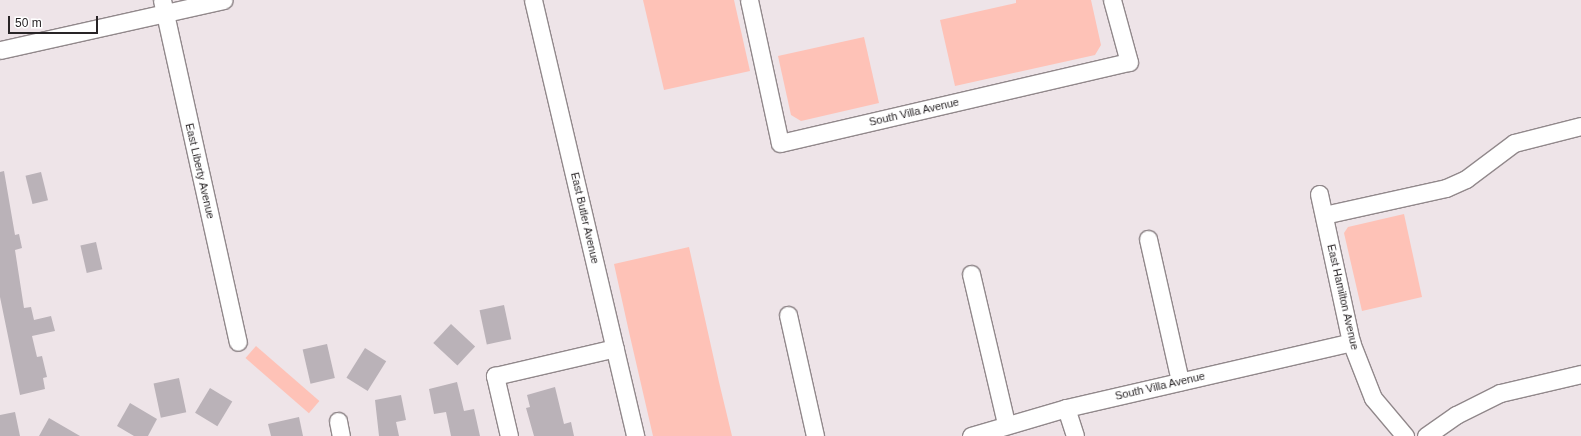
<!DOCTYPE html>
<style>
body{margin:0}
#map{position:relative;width:1581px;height:436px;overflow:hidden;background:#eee4e8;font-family:Arial,sans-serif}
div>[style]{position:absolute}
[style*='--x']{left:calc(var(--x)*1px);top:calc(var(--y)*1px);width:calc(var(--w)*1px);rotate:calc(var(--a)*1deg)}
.green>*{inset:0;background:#fec2b7;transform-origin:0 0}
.building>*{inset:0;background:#bab2b8;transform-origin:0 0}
.roads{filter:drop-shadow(1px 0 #91888b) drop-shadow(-1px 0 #91888b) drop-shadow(0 1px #91888b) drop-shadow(0 -1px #91888b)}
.minor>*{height:17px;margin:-8.5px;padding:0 8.5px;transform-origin:8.5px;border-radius:8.5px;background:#fff}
span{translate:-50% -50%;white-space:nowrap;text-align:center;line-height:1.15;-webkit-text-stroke:4px #fff;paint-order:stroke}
.street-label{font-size:11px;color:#282426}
.scale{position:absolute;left:8px;top:16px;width:90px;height:18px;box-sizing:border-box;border:2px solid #282426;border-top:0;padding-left:5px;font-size:12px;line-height:14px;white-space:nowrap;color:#282426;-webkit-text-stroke:3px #fff;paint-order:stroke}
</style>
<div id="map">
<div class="green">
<i style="clip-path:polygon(643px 0,734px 0,750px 71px,664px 90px)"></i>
<i style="clip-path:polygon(1016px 0,1091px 0,1101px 45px,1095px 55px,955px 86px,940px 20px,1016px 3px)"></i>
<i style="clip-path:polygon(864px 37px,879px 103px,801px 121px,791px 115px,778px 56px)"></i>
<i style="clip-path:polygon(1404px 214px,1422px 297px,1362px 311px,1344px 233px,1348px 227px)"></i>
<i style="clip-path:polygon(689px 247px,719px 382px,732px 436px,653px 436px,629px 332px,614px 264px)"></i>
<i style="left:256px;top:346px;width:84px;height:16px;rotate:41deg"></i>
</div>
<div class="building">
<i style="clip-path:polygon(4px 171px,15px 235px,19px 234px,22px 248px,15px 250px,24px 308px,31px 307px,34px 320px,51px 316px,55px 331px,32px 336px,37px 357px,42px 356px,47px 377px,43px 378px,45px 389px,20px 395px,0 297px,0 172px)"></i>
<i style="left:41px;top:172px;width:29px;height:16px;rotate:76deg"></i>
<i style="left:96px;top:242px;width:28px;height:16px;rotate:77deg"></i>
<i style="left:504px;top:305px;width:35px;height:25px;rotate:78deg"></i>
<i style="left:451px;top:324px;width:33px;height:26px;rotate:43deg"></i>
<i style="left:327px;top:344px;width:35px;height:25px;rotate:77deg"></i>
<i style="left:365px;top:348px;width:25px;height:35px;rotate:32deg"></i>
<i style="left:179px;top:378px;width:35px;height:26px;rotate:78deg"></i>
<i style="clip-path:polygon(457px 382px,464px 411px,474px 409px,480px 436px,451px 436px,446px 412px,434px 414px,429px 389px)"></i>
<i style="clip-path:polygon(555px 387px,564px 424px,571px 422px,574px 436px,534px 436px,526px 408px,530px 407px,527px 395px)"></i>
<i style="left:210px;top:388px;width:26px;height:29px;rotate:31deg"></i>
<i style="clip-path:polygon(401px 395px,406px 420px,396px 422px,399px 436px,379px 436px,375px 400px)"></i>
<i style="clip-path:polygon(130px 403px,157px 419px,148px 436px,134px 436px,117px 426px)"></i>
<i style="clip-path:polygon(15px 412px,20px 436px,0 436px,0 415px)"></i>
<i style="clip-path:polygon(299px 417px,303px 436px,271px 436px,268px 424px)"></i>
<i style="clip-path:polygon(49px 418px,80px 436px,39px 436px)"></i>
</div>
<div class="roads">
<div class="minor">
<i style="--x:162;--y:0;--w:350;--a:77.5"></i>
<i style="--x:533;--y:0;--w:448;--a:76.8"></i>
<i style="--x:749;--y:0;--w:146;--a:77.8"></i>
<i style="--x:780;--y:143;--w:358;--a:-13.1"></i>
<i style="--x:1129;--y:62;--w:64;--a:-105.3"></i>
<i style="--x:0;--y:50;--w:229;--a:-12.6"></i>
<i style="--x:1319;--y:194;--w:151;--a:77.8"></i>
<i style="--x:1351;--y:342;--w:60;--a:68.6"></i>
<i style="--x:1373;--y:398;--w:50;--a:49.9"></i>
<i style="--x:1324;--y:215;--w:125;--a:-12.5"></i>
<i style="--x:1446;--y:188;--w:22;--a:-24"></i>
<i style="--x:1466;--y:179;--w:60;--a:-36.9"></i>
<i style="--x:1514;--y:143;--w:69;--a:-14.2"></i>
<i style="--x:1148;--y:239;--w:146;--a:77.3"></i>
<i style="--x:971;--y:274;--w:153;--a:76.8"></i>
<i style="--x:788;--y:315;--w:124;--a:77.4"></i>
<i style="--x:1066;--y:408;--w:29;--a:72"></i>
<i style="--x:338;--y:421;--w:15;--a:79"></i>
<i style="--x:509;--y:436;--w:62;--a:-103.1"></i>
<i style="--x:495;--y:376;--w:123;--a:-13.1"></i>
<i style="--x:971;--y:436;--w:99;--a:-16.4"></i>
<i style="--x:1066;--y:408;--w:293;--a:-13"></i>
<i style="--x:1426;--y:436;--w:37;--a:-35"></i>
<i style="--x:1456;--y:415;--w:49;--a:-26.6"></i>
<i style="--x:1500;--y:393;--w:83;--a:-13.2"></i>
</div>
</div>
<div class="street-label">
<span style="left:914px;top:112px;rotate:-13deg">South Villa Avenue</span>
<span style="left:200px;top:171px;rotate:77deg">East Liberty Avenue</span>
<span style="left:585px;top:218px;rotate:77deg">East Butler Avenue</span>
<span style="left:1343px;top:297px;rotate:77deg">East Hamilton Avenue</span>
<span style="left:1160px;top:386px;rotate:-13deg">South Villa Avenue</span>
</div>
<div class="scale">50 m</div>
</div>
